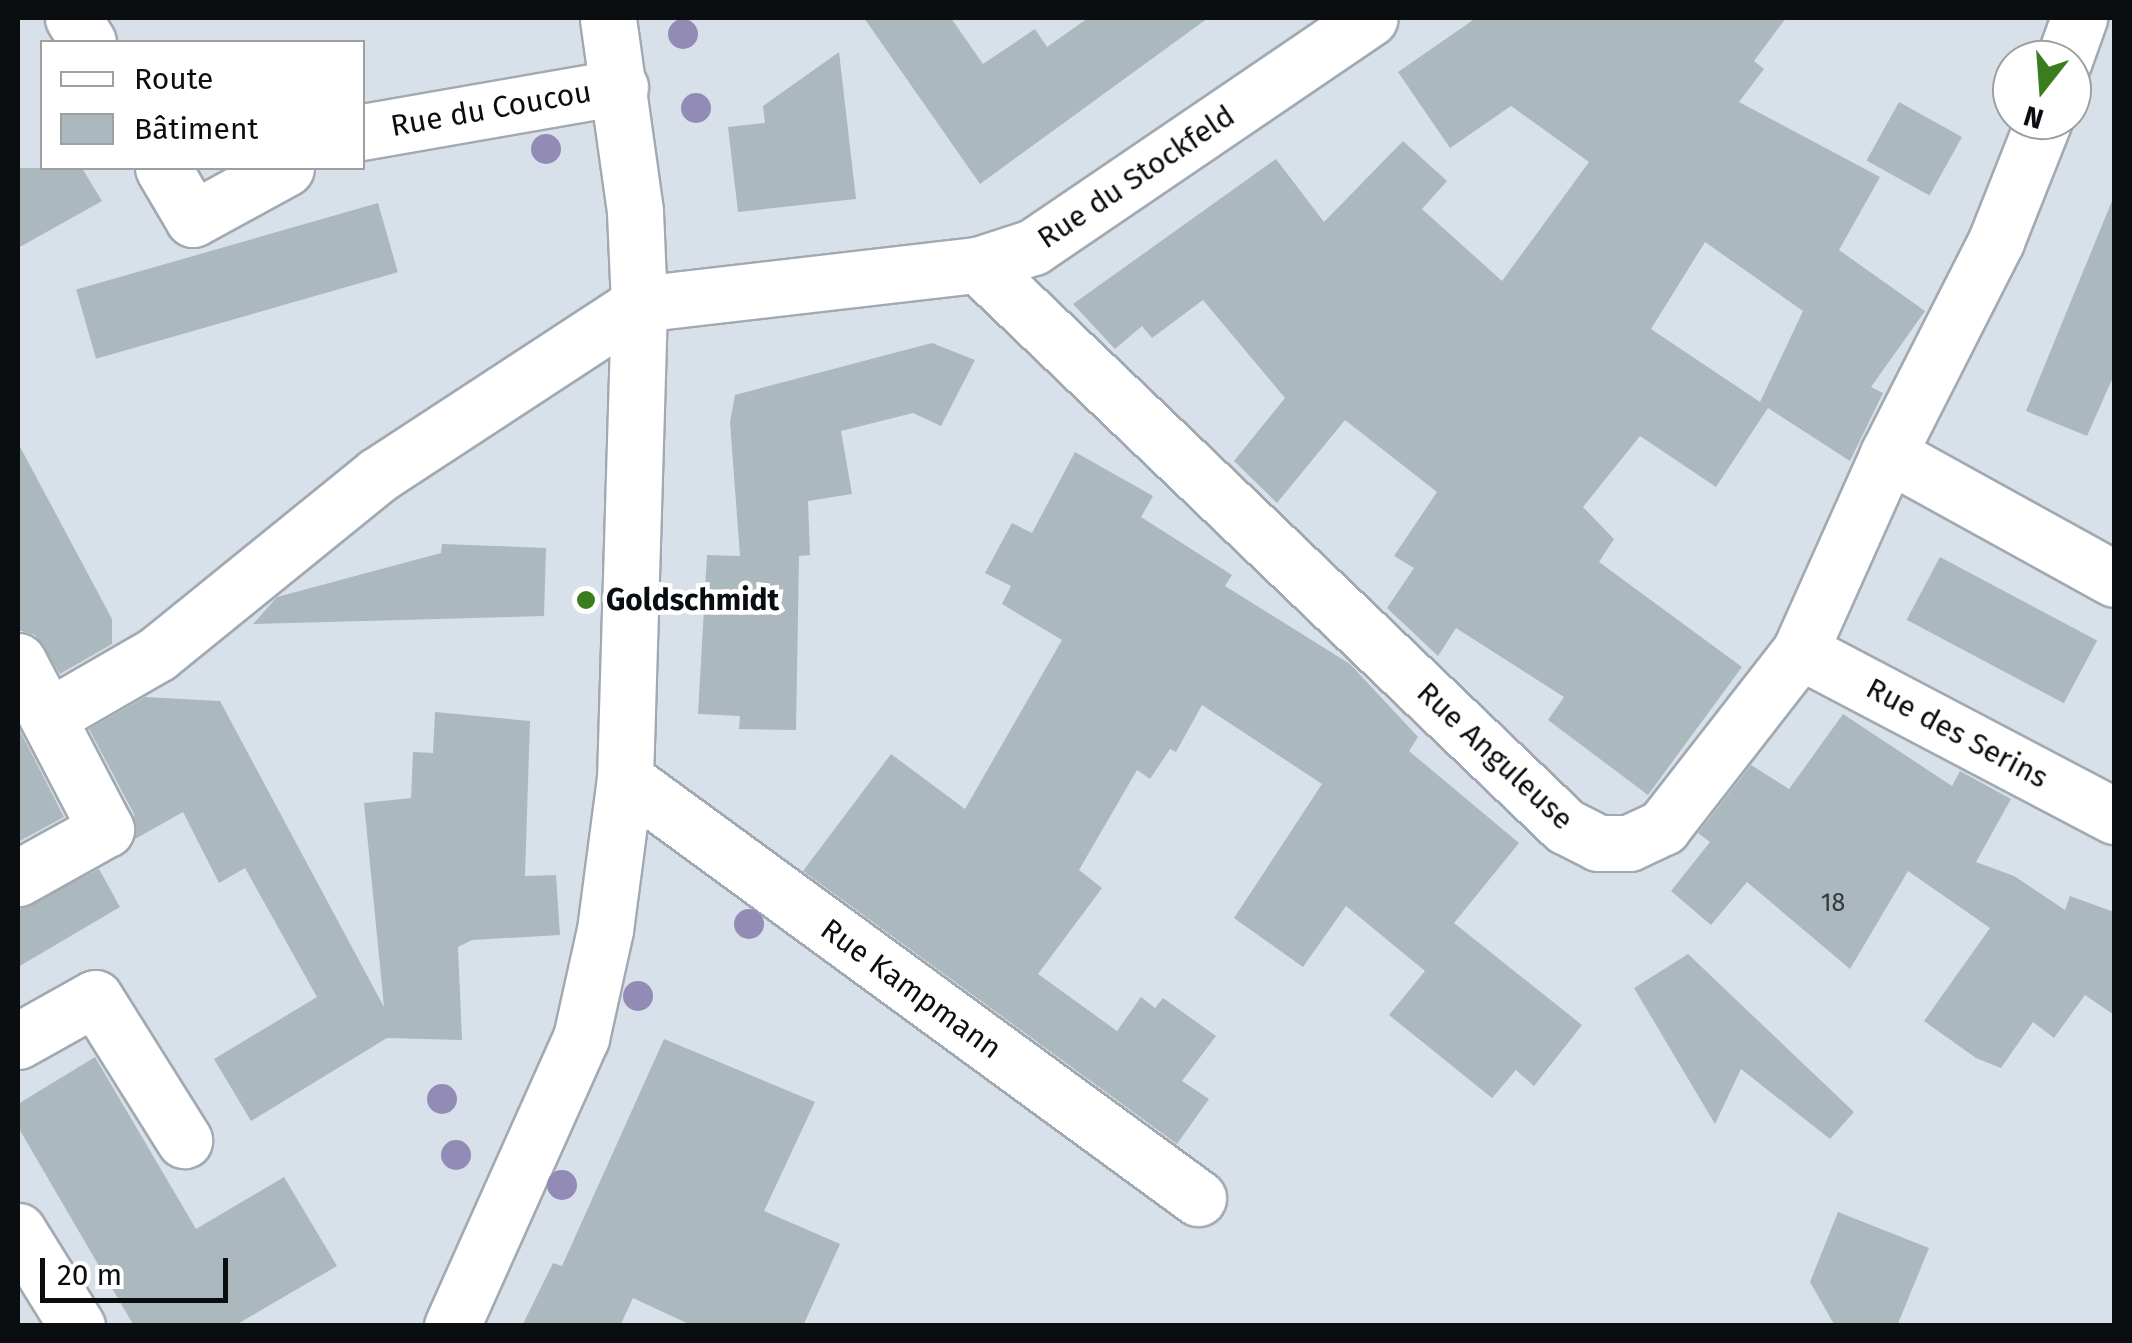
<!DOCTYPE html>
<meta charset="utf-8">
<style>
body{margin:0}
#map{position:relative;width:2132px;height:1343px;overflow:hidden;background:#d8e1ea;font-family:"Fira Sans",sans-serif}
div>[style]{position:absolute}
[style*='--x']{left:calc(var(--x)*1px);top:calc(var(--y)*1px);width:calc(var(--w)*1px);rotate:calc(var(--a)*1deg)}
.building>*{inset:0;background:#abb8bd;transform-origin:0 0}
.roads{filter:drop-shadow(2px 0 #a1a9b2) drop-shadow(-2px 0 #a1a9b2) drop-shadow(0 2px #a1a9b2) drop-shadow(0 -2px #a1a9b2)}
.minor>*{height:55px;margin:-27.5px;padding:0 27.5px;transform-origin:27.5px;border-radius:27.5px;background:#fff}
.trees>*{width:30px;height:30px;margin:-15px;border-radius:50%;background:#928bb6}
.dots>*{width:28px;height:28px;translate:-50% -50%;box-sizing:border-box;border:5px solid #fff;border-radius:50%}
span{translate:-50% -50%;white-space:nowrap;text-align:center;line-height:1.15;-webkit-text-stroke:9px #fff;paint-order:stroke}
.number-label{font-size:25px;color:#33383c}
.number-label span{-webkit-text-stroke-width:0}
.street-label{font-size:30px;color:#0b0e11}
.poi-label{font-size:30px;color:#0b0e11;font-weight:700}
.left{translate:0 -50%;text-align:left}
.frame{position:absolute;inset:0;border:20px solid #0b0e11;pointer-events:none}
.legend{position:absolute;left:40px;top:40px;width:325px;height:130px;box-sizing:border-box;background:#fff;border:2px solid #9d9fa0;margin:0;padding:12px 18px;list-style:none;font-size:30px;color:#0b0e11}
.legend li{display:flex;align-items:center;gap:20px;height:50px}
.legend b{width:50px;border:2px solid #9d9fa0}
.north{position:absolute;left:1992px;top:40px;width:100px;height:100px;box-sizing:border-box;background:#fff;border:2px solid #9d9fa0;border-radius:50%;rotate:197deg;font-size:28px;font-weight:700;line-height:40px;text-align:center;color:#0b0e11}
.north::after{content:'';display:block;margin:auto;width:35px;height:45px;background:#3b7d1e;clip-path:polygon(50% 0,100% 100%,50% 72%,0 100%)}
.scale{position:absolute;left:40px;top:1258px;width:188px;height:45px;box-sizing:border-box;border:5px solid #0b0e11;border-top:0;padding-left:12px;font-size:30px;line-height:35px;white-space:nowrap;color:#0b0e11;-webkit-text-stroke:8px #fff;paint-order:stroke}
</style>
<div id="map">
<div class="building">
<i style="clip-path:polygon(864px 18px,951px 18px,983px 64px,1035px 29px,1047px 47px,1088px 18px,1208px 18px,980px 184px)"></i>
<i style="clip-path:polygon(evenodd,1476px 18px,1786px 18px,1754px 61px,1764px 69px,1739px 102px,1880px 177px,1839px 250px,1925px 311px,1871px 387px,1883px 393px,1850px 461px,1768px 408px,1716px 487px,1640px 436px,1583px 507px,1614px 539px,1599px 562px,1742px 667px,1648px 795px,1548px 720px,1564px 697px,1456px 628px,1438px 656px,1387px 608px,1414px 568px,1394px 556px,1437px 492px,1345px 420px,1277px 503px,1234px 461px,1285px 398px,1203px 300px,1152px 338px,1142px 326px,1115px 349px,1073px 304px,1276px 159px,1324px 222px,1403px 141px,1447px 181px,1422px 209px,1502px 281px,1589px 162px,1511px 106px,1450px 148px,1398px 72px,1476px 18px,1705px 242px,1803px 311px,1760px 402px,1651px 329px,1705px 242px)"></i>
<i style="clip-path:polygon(839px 52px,856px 199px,738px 212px,728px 127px,765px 123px,763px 106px)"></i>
<i style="left:1899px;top:102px;width:72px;height:67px;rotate:29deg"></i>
<i style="clip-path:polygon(18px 168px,82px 168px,102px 201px,18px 248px)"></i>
<i style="clip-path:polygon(2114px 196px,2114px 375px,2087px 436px,2026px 411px)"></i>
<i style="left:378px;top:203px;width:72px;height:314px;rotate:74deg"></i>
<i style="clip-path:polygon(932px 343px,975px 360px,941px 426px,913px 413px,841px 431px,852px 494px,808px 501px,810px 555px,799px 556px,796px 730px,739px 729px,740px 716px,698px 714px,707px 555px,740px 556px,730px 422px,735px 395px)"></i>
<i style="clip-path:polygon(18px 443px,112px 619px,112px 644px,60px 674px,35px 635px,18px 630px)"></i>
<i style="clip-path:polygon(1075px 452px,1153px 496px,1141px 517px,1232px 575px,1225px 586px,1350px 664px,1418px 737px,1409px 751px,1519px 843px,1454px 923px,1582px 1025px,1534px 1086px,1516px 1070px,1492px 1098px,1389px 1015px,1425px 971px,1346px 906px,1303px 967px,1234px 918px,1322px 784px,1202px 705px,1176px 752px,1170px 749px,1150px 779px,1137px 770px,1079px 870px,1102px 888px,1038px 974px,1117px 1031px,1141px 997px,1155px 1008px,1163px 998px,1216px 1036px,1182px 1081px,1209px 1099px,1177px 1144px,803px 871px,891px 754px,965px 809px,1062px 640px,1002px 604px,1011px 586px,985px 573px,1012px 523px,1032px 533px)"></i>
<i style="clip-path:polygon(442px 544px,546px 548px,544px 616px,253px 624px,277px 597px,441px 553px)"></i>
<i style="left:1940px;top:557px;width:178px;height:71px;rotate:28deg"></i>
<i style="clip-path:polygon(145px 697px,220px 701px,384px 1007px,364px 803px,411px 798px,413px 752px,433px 753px,435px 712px,530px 721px,525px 876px,556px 875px,560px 935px,472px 940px,458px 947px,462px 1040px,387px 1038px,251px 1121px,214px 1059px,317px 997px,245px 868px,219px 883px,183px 812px,135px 839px,134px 814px,89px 729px)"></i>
<i style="clip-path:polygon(1843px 714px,1952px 786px,1960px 771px,2011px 799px,1976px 862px,2014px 876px,2065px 910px,2070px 896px,2114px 912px,2114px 1015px,2085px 995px,2054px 1038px,2033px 1022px,2001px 1068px,1976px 1058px,1924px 1021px,1990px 928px,1908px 871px,1850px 969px,1747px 882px,1711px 925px,1671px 891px,1710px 842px,1698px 833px,1751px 765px,1789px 789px)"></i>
<i style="clip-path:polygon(18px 727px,64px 817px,18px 842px)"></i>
<i style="clip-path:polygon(99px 869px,120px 907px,18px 967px,18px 909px)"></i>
<i style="clip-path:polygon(1688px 954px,1854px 1112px,1830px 1139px,1741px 1069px,1715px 1124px,1634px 988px)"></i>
<i style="clip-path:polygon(664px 1039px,815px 1102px,764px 1211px,840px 1244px,803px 1326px,693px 1326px,633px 1298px,620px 1326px,522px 1326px,553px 1263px,562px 1266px)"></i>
<i style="clip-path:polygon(95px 1057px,196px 1229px,284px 1177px,337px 1266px,234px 1326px,134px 1326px,18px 1127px,18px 1104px)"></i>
<i style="clip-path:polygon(1838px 1212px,1929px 1248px,1897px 1326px,1835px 1326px,1810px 1282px)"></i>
</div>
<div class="roads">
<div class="minor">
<i style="--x:73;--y:18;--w:28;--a:58"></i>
<i style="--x:2064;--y:60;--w:45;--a:-70.3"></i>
<i style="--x:362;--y:132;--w:262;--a:-9.9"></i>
<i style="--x:163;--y:168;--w:59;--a:59.5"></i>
<i style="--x:193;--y:219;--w:106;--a:-28.7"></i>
<i style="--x:978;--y:265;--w:812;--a:43.7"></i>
<i style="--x:1565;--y:826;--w:37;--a:27"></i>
<i style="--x:1598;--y:843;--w:31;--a:0"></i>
<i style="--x:1629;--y:843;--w:38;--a:-25"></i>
<i style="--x:1663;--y:827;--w:223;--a:-52.1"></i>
<i style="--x:1800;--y:651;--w:216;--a:-65.9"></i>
<i style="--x:1888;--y:454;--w:239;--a:-63.1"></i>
<i style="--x:1996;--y:241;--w:130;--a:-68.4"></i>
<i style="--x:1888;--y:454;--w:258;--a:28.9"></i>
<i style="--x:1800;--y:651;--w:355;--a:27.7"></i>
<i style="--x:18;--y:661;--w:190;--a:62.4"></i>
<i style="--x:106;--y:829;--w:101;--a:150.9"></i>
<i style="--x:48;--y:717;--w:126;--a:-30"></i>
<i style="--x:157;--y:654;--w:284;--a:-39"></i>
<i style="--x:378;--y:475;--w:312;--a:-33.2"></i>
<i style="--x:639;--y:304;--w:341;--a:-6.6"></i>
<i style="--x:978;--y:265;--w:58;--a:-18.1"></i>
<i style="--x:1033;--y:247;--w:407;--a:-34.2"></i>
<i style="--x:625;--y:779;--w:710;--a:36.18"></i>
<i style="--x:18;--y:1041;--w:88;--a:-29.2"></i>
<i style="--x:95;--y:998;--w:168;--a:57.9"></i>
<i style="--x:18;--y:1231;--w:112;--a:58.2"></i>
<i style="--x:452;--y:1326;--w:316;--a:-65.9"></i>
<i style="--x:581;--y:1038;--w:111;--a:-77.5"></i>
<i style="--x:605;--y:930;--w:152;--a:-82.5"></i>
<i style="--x:625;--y:779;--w:475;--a:-88.3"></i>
<i style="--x:639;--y:304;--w:93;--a:-92.5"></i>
<i style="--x:635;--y:211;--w:195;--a:-98"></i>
</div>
</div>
<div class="trees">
<i style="left:683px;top:34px"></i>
<i style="left:696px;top:108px"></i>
<i style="left:546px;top:149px"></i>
<i style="left:749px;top:924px"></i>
<i style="left:638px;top:996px"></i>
<i style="left:442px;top:1099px"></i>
<i style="left:456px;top:1155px"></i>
<i style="left:562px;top:1185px"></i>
</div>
<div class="dots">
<i style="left:586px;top:600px;background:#3b7d1e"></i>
</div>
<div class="number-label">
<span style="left:1833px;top:903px">18</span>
</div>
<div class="street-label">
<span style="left:491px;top:109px;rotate:-10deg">Rue du Coucou</span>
<span style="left:1136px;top:177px;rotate:-34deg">Rue du Stockfeld</span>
<span style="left:1957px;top:733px;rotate:28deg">Rue des Serins</span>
<span style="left:1495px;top:756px;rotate:43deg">Rue Anguleuse</span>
<span style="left:911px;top:989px;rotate:36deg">Rue Kampmann</span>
</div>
<div class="poi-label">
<span class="left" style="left:606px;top:600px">Goldschmidt</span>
</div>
<div class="frame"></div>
<ul class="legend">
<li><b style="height:12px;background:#fff"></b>Route</li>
<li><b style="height:28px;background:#abb8bd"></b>Bâtiment</li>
</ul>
<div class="north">N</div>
<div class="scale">20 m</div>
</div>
